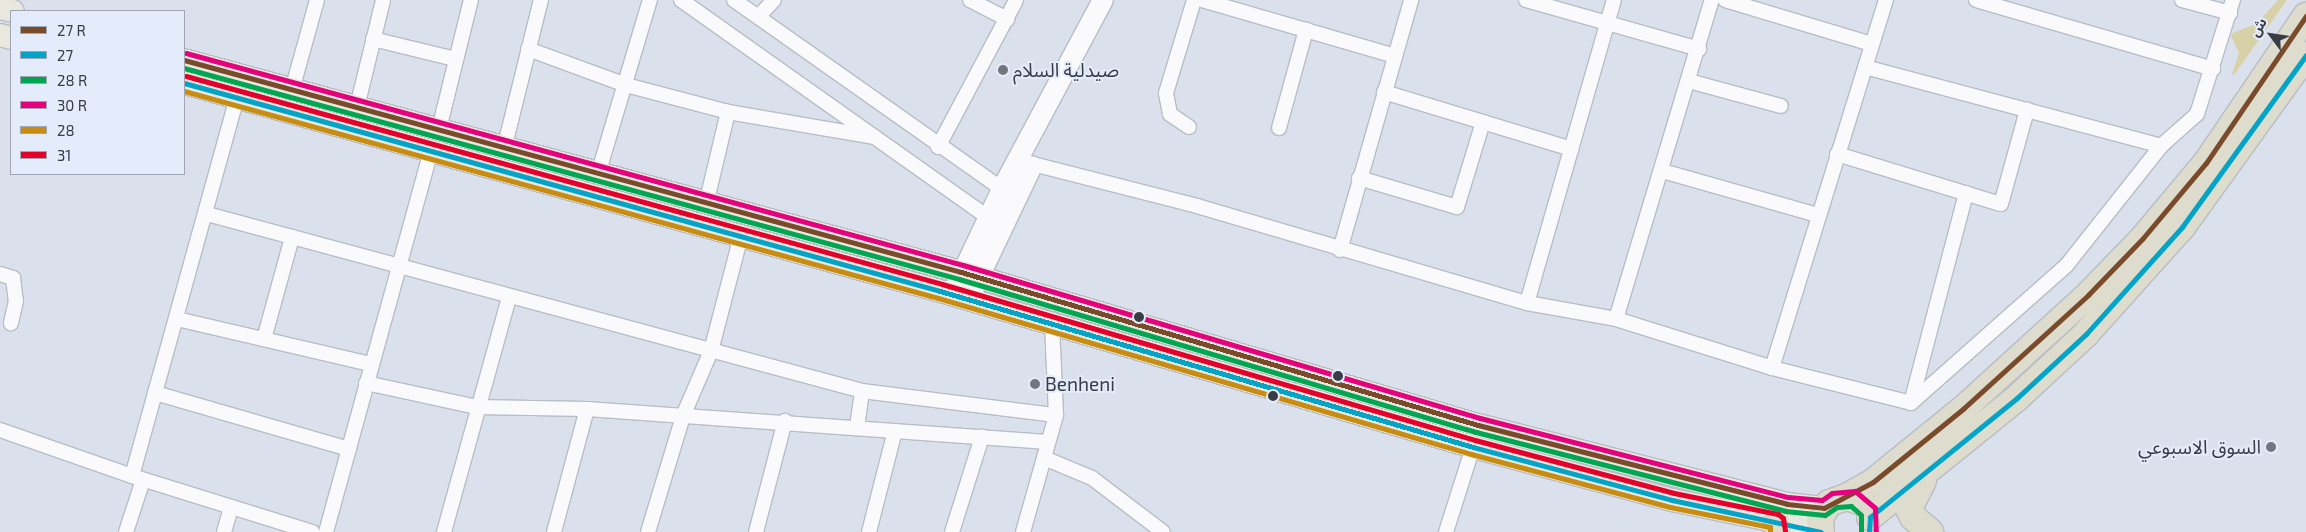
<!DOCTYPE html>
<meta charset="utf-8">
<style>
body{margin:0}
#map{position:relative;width:2306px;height:532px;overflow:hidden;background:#dbe1ec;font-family:"Exo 2","Noto Sans Arabic",sans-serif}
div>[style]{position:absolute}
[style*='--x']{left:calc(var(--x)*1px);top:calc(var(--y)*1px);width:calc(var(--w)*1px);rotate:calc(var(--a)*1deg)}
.green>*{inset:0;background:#d8d0a6}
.roads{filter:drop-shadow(1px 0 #b8bdc5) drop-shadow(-1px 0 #b8bdc5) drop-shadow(0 1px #b8bdc5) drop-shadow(0 -1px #b8bdc5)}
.street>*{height:14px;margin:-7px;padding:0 7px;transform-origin:7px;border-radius:7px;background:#fafafc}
.secondary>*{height:20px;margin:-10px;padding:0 10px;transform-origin:10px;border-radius:10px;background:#fafafc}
.primary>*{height:22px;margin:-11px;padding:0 11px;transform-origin:11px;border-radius:11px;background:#e9e8df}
.highway>*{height:26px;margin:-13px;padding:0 13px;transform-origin:13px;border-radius:13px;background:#dedccd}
.bus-1>*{height:5px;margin:-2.5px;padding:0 2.5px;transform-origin:2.5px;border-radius:2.5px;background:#7a4b2a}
.bus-2>*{height:5px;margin:-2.5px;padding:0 2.5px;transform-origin:2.5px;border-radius:2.5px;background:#03a4c7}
.bus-3>*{height:5px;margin:-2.5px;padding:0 2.5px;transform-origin:2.5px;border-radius:2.5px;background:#00a651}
.bus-4>*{height:5px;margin:-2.5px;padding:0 2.5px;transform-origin:2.5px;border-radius:2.5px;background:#e5007d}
.bus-5>*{height:5px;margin:-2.5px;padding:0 2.5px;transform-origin:2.5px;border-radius:2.5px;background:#c78c11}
.bus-6>*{height:5px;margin:-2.5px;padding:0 2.5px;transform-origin:2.5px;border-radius:2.5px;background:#e4002b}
.dots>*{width:14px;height:14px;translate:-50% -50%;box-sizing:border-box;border:2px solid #e4ebfb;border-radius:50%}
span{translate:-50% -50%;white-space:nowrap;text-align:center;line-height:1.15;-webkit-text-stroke:4px #e4ebfb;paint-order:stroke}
.poi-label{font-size:19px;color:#383c44}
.left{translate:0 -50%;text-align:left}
.right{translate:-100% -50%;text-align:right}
.legend{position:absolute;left:10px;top:10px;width:175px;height:165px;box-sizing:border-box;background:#e4ebfb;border:1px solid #9fa5b2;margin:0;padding:6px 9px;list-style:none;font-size:15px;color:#383c44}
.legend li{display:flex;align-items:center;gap:10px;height:25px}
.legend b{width:25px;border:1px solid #9fa5b2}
.north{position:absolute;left:2246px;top:10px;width:50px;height:50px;-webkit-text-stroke:4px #e4ebfb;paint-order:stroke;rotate:301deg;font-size:14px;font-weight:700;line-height:20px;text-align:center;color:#383c44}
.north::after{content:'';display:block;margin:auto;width:18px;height:22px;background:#383c44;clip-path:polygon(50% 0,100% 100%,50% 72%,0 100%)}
</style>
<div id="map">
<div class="green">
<i style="clip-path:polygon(2278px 0,2287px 0,2234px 75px,2232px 74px,2239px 53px,2231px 36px,2233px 33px,2256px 24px)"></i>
</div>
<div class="roads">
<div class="street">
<i style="--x:681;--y:0;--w:376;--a:35.3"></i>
<i style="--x:734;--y:0;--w:328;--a:35.2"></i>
<i style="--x:970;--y:0;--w:42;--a:27.2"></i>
<i style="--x:1202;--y:0;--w:201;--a:16.2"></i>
<i style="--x:1526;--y:0;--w:180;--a:15.8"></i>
<i style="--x:1725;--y:0;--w:153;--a:16.7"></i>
<i style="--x:1976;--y:0;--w:247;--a:16.2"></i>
<i style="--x:2182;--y:0;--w:50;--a:15.2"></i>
<i style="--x:758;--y:17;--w:23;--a:-47"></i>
<i style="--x:373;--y:39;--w:84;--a:13.7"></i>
<i style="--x:528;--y:49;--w:104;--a:20.2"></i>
<i style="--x:626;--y:85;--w:106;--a:14.8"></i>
<i style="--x:728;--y:112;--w:149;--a:9.7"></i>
<i style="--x:1865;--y:67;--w:306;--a:14.9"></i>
<i style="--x:1689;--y:81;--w:95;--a:15.2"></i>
<i style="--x:292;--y:90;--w:93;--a:-74.5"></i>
<i style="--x:1384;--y:92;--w:196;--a:16.9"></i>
<i style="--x:357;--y:107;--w:110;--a:-76.3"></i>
<i style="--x:1189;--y:127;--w:23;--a:-146"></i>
<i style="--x:1170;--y:114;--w:21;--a:-101"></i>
<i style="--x:1166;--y:93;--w:97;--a:-73.2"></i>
<i style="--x:1279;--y:128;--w:102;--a:-74.6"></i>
<i style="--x:439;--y:129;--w:133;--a:-76.1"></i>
<i style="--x:938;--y:147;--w:166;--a:-62"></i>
<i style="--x:504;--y:149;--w:154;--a:-76.1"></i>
<i style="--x:1837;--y:154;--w:171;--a:17"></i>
<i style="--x:2001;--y:204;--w:98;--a:-74.5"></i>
<i style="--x:1025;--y:162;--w:178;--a:14.3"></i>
<i style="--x:1197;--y:206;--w:344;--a:16.4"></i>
<i style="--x:1527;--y:303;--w:90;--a:10.2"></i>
<i style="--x:1616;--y:319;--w:164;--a:17.4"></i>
<i style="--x:1772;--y:368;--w:143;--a:14.1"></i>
<i style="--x:1911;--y:403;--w:217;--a:-75.3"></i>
<i style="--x:1662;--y:171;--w:162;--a:15.8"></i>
<i style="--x:598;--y:174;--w:182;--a:-73.4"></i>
<i style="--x:1359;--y:178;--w:102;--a:16.5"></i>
<i style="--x:1457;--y:207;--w:89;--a:-73"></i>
<i style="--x:706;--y:204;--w:95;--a:-76.6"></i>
<i style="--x:207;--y:214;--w:678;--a:15.12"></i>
<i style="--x:862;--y:391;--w:195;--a:7.1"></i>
<i style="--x:1340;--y:250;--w:260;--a:-74.1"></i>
<i style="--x:0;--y:274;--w:14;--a:17"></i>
<i style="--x:13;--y:278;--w:23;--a:83"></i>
<i style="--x:16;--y:301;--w:23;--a:103"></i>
<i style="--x:1527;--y:303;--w:315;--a:-74"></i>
<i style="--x:177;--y:319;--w:199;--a:13.1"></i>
<i style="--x:1616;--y:319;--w:333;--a:-73.3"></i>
<i style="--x:264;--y:339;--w:106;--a:-74.6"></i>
<i style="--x:1772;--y:368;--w:385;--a:-72.8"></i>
<i style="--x:366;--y:383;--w:114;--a:12.2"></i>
<i style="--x:477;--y:407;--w:110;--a:1"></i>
<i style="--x:587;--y:409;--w:462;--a:4.1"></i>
<i style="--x:155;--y:393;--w:202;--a:16.1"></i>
<i style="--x:1911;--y:403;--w:207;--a:-41.5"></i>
<i style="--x:2066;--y:266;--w:153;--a:-51.6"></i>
<i style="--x:2161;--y:146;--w:48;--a:-41.6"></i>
<i style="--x:2197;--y:114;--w:120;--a:-72.5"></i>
<i style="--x:857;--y:427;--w:36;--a:-82"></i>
<i style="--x:0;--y:430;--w:140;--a:19.2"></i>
<i style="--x:132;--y:476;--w:189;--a:17.3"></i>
<i style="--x:1044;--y:458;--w:52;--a:22.6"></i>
<i style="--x:1092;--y:478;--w:89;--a:37.3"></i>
<i style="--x:132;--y:476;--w:393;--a:-74.5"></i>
<i style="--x:126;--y:532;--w:55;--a:-71.9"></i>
<i style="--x:224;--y:532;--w:26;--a:-74"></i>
<i style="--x:326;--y:532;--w:395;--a:-74.6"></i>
<i style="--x:444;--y:532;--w:244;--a:-74.5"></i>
<i style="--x:554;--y:532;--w:127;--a:-75"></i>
<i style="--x:648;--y:532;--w:121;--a:-73.2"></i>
<i style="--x:683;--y:416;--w:71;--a:-66.7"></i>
<i style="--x:711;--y:351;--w:119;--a:-75.4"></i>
<i style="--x:756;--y:532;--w:115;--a:-75.4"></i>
<i style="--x:869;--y:532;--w:104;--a:-75.6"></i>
<i style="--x:952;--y:532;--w:100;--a:-72.5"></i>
<i style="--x:1023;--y:532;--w:122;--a:-74.2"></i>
<i style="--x:1056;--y:415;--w:90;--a:-92.5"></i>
<i style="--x:1446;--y:532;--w:89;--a:-72.4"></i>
</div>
<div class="secondary">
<i style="--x:952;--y:295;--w:117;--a:-64.7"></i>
<i style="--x:1002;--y:189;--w:214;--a:-61.9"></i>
<i style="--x:968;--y:300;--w:148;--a:-64.5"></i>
</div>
<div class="primary">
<i style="--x:0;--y:8;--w:13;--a:13"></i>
<i style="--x:0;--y:35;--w:11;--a:15"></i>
<i style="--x:184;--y:60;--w:805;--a:15.26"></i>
<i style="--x:961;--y:272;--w:539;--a:16.49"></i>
<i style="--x:1478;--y:425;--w:319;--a:14.3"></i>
<i style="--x:1787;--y:504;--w:37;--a:6"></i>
<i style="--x:184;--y:83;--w:784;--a:15.38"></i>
<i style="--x:940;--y:291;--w:555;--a:16.31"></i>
<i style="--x:1473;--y:447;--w:206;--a:14.9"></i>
<i style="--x:1672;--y:500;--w:151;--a:11.5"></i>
</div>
<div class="highway">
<i style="--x:1923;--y:481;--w:31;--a:117"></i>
<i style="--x:1909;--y:509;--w:9;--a:63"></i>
<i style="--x:1913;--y:517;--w:23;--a:41"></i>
<i style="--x:1846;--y:497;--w:31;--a:-29"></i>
<i style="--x:1873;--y:482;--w:117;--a:-39.1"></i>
<i style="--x:1964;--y:408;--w:168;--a:-42.3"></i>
<i style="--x:2088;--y:295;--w:79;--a:-46"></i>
<i style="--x:2143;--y:238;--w:98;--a:-50"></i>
<i style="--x:2206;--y:163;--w:178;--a:-55.8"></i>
<i style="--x:1870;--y:517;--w:189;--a:-39"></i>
<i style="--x:2017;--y:398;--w:94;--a:-42.8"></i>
<i style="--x:2086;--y:334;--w:144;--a:-48.1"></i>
<i style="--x:2182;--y:227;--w:212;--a:-54.2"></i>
<i style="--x:1776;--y:521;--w:11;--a:80"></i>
<i style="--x:1821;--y:532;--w:14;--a:-94"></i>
<i style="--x:1820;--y:518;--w:17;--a:-59"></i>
<i style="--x:1829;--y:503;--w:18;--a:-19"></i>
<i style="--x:1846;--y:497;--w:16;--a:18"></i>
</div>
</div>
<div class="bus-1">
<i style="--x:184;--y:60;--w:805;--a:15.26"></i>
<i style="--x:961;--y:272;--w:539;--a:16.49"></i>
<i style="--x:1478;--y:425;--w:319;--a:14.3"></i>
<i style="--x:1787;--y:504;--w:37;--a:6"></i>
<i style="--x:1824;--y:508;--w:55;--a:-28"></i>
<i style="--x:1873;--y:482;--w:117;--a:-39.1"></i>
<i style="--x:1964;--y:408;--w:168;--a:-42.3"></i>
<i style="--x:2088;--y:295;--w:79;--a:-46"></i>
<i style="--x:2143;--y:238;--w:98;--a:-50"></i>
<i style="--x:2206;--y:163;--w:178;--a:-55.8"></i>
</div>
<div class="bus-2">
<i style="--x:184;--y:83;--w:784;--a:15.38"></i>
<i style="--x:940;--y:291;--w:555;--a:16.31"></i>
<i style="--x:1473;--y:447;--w:206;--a:14.9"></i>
<i style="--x:1672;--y:500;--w:152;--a:12.1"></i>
<i style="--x:1869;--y:532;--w:15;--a:-86"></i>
<i style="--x:1870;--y:517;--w:189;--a:-39"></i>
<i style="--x:2017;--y:398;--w:94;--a:-42.8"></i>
<i style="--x:2086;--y:334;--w:144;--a:-48.1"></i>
<i style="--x:2182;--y:227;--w:212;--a:-54.2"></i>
</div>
<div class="bus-3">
<i style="--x:184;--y:68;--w:803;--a:15.23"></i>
<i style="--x:959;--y:279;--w:539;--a:16.49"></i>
<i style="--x:1476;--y:432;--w:319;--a:14.3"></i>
<i style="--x:1785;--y:511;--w:40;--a:5.7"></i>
<i style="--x:1825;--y:515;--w:14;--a:-34"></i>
<i style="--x:1837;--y:507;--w:14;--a:-4"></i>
<i style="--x:1851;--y:506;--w:13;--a:42"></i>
<i style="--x:1861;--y:515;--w:17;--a:90"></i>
</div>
<div class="bus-4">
<i style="--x:186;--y:53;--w:805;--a:15.26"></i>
<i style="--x:963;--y:265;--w:539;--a:16.49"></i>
<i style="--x:1480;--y:418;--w:318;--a:14.4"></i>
<i style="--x:1788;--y:497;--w:34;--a:5"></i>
<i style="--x:1822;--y:500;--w:12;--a:-35"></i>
<i style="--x:1832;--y:493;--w:23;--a:-5"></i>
<i style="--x:1855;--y:491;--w:26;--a:40"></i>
<i style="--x:1875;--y:508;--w:24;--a:88"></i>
</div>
<div class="bus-5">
<i style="--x:184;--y:91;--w:782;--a:15.35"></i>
<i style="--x:938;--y:298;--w:555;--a:16.31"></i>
<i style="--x:1471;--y:454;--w:206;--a:14.9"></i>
<i style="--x:1670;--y:507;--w:102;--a:11.3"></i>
<i style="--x:1770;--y:527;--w:5;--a:90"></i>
</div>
<div class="bus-6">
<i style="--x:186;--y:76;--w:784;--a:15.38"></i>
<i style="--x:942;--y:284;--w:555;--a:16.31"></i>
<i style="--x:1475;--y:440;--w:206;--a:14.9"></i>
<i style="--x:1674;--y:493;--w:106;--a:11.4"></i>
<i style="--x:1778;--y:514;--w:6;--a:39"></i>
<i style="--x:1783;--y:518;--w:13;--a:81"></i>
</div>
<div class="dots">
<i style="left:1003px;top:70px;background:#71767f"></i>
<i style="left:1139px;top:317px;background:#383c44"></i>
<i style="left:1338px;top:376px;background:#383c44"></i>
<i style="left:1035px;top:384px;background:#71767f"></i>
<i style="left:1273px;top:396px;background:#383c44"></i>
<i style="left:2271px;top:447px;background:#71767f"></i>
</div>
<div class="poi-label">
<span class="left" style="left:1013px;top:70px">صيدلية السلام</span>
<span class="left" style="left:1045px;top:384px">Benheni</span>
<span class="right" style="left:2261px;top:447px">السوق الاسبوعي</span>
</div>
<ul class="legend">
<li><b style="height:6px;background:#7a4b2a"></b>27 R</li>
<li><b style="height:6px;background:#03a4c7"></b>27</li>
<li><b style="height:6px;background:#00a651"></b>28 R</li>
<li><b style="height:6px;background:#e5007d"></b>30 R</li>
<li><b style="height:6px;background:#c78c11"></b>28</li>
<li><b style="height:6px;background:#e4002b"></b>31</li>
</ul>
<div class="north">ش</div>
</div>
